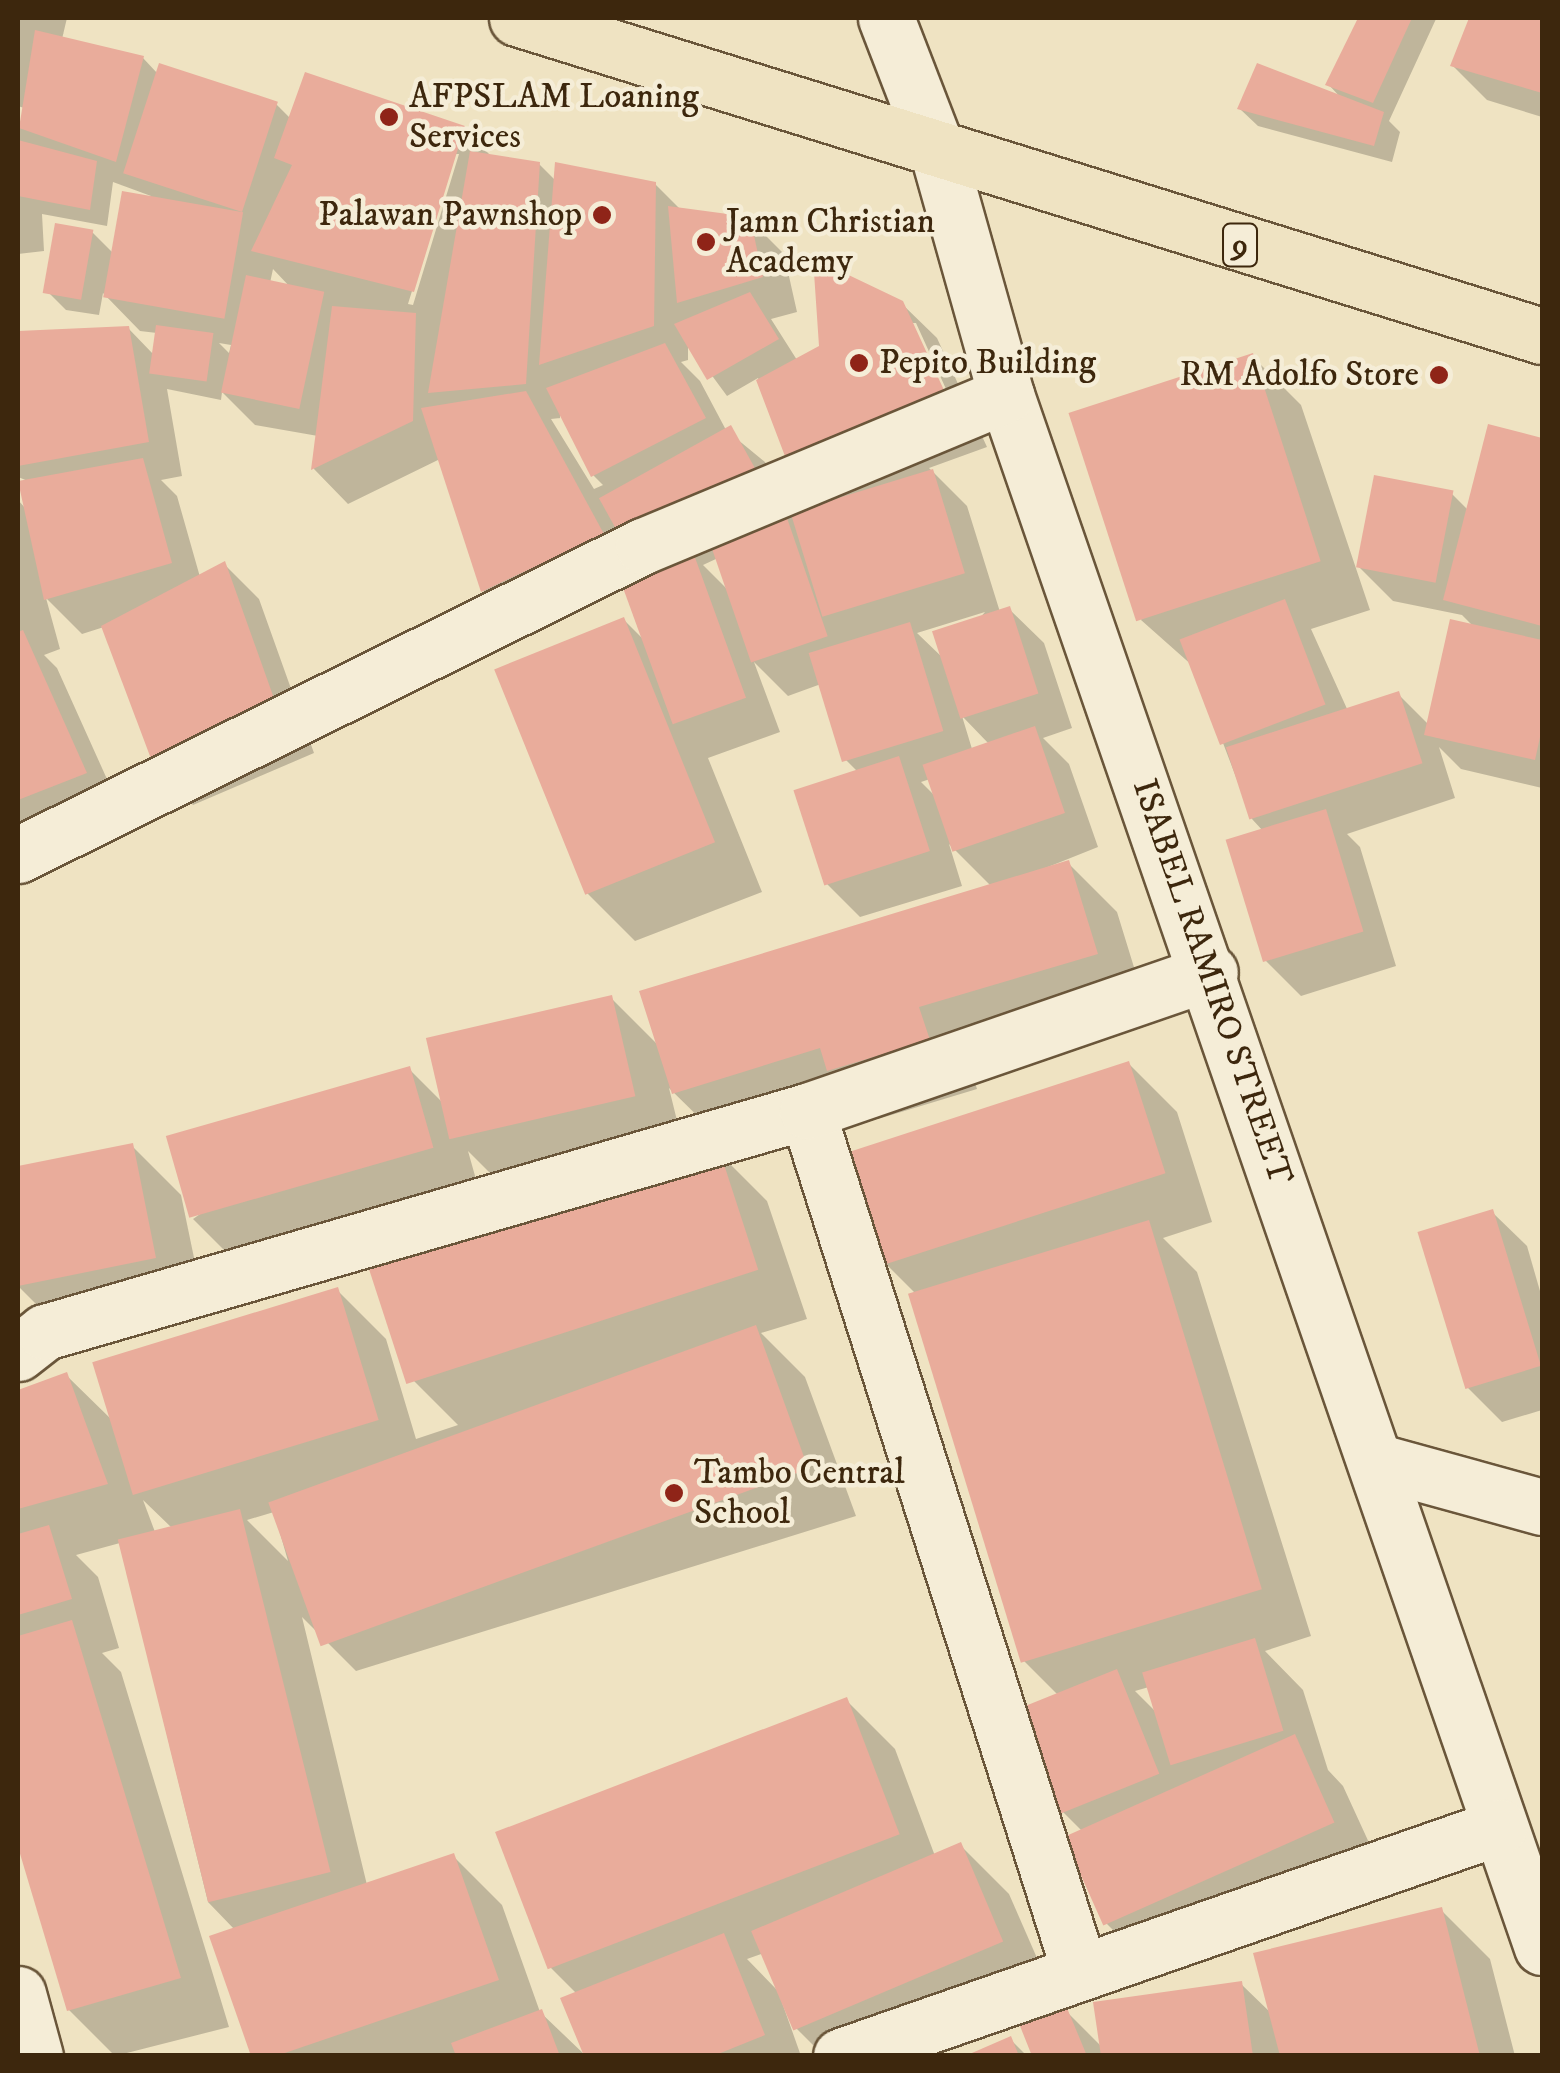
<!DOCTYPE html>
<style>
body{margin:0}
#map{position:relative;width:1560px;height:2073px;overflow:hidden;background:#efe3c2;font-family:"IM FELL DW Pica",serif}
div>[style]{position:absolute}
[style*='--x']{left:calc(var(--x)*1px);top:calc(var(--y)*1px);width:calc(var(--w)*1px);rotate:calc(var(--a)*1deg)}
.shadow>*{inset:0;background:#0003}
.building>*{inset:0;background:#e9ac9b;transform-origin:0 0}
.roads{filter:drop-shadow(2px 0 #6a563a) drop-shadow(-2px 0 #6a563a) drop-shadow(0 2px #6a563a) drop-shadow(0 -2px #6a563a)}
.minor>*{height:55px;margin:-27.5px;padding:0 27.5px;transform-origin:27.5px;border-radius:27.5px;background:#f5edd7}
.highway>*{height:55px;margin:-27.5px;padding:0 27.5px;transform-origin:27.5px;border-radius:27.5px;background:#efe3c2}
.dots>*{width:28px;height:28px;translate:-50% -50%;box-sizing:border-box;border:5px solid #f5edd7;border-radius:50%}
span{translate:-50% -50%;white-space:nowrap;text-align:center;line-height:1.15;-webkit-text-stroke:9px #f5edd7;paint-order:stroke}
.shield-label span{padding:2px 8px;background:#f5edd7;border:2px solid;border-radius:8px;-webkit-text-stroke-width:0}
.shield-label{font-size:32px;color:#3d270d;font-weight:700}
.poi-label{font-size:35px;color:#3d270d}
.left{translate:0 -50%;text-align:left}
.right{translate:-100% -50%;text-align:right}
.street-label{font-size:35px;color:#3d270d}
.frame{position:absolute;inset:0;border:20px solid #3d270d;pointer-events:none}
</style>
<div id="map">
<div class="shadow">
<i style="clip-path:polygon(evenodd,18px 18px,67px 18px,62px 39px,143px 58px,158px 74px,276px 104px,291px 119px,463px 128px,492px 157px,539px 164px,556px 181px,655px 184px,681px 210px,749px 219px,784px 254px,797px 312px,771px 319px,797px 360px,901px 303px,937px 338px,987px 447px,929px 468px,967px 506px,1000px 612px,1009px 609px,1044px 643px,1072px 728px,1043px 738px,1069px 764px,1098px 847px,1028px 875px,1068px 863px,1117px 912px,1145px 1003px,967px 1056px,977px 1089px,878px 1119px,859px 1100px,723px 1141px,669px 1088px,683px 1145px,502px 1185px,468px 1151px,481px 1197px,242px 1268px,193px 1219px,409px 1069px,445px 1105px,611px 998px,660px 1047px,991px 886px,949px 844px,962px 886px,860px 917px,825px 882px,858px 772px,845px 759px,821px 684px,788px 696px,754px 662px,780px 732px,708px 758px,762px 892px,635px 941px,586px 892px,624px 620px,646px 642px,622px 576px,518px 625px,483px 591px,440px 459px,348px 504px,314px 469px,318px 436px,255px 425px,222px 392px,221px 400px,167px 389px,182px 476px,161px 480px,177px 496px,200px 577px,224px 564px,259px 599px,314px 753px,193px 805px,158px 770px,104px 627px,82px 634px,46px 598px,60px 649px,44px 655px,57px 668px,120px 808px,18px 849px,18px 500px,26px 509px,28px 481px,18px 477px,18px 334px,128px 328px,154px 355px,157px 333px,140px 331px,103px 293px,99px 315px,66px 310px,48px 292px,92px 232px,113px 253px,151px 196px,113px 182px,107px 226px,42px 214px,44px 251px,18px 254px,18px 119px,22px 124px,24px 108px,18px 106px,18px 18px,454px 154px,459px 154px,413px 305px,408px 304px,454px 154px,18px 18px,273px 269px,291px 288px,270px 283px,273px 269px,18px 18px,910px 323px,916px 323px,961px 422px,957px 425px,910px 323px,18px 18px,219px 343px,231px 345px,229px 353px,219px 343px,18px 18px,688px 343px,727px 396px,758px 378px,793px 470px,827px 504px,794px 515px,765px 462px,726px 430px,700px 381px,681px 362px,688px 360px,688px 343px,18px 18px,560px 410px,594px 476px,603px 485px,594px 489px,551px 419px,560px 418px,560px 410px,18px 18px,718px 558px,729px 591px,703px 565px,718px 558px,18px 18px,985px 612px,944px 659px,917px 633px,985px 612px,18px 18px,962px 716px,989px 744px,972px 749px,962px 716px,18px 18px,930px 779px,937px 798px,921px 782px,930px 779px)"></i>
<i style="clip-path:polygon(1361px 18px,1436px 19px,1389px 121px,1400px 132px,1392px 162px,1258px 126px,1240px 109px,1342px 99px,1328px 84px)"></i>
<i style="clip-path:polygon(1472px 18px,1542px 18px,1542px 117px,1487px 100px,1453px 66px)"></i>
<i style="clip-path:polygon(1252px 356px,1301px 405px,1370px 610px,1311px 629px,1348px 711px,1398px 694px,1429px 725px,1474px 627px,1462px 615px,1393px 601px,1358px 566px,1452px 494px,1469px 511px,1490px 427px,1542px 441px,1542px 788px,1461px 769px,1439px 747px,1455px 798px,1347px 834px,1360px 847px,1396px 966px,1301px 996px,1266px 961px,1263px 831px,1252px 819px,1194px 667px,1141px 620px)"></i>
<i style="clip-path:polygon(evenodd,1128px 1063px,1177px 1112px,1212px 1222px,1163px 1238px,1197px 1272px,1311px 1636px,1265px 1651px,1303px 1690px,1328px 1770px,1343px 1786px,1382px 1871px,1154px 1971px,1105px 1922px,1081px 1830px,1063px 1812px,1058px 1695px,1024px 1661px,916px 1294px,885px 1263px,1128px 1063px,1149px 1687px,1157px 1713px,1135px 1691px,1149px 1687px)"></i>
<i style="clip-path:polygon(132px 1146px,181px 1195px,204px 1306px,66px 1334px,18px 1286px,18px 1168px)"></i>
<i style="clip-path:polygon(evenodd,718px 1152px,767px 1201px,807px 1319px,761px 1333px,805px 1377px,856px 1516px,356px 1671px,302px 1617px,367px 1885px,453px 1856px,502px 1905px,540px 2012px,586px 2056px,253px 2056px,235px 1930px,208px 1902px,120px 1543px,76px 1555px,98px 1577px,119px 1648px,102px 1653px,121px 1672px,229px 2027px,115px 2056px,69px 2010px,18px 1838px,18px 1393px,66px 1375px,113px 1421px,337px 1290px,386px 1339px,416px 1439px,458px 1425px,412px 1379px,718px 1152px,143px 1500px,172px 1528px,155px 1532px,143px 1500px,718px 1152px,274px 1512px,288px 1561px,247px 1520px,274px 1512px)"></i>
<i style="clip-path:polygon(1492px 1212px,1527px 1246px,1542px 1298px,1542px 1410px,1502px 1422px,1467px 1387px)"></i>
<i style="clip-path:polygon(846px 1700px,895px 1749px,935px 1856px,960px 1845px,1009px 1894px,1051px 1990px,824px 2056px,796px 2028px,764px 1953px,747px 1959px,778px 1991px,801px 2056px,586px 2056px,577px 1994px,549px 1966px)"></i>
<i style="clip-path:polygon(1441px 1910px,1490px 1959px,1515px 2056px,1035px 2056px,1066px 2011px,1102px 2047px,1241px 1984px,1272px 2014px)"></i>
<i style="clip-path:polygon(1010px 2039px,1027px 2056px,971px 2056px)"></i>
</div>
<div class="building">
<i style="clip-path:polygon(1358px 18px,1412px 18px,1373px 103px,1325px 85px)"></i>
<i style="clip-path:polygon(1469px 18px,1542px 18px,1542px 93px,1450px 66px)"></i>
<i style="clip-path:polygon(35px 30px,144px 56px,116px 162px,19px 128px)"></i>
<i style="left:159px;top:63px;width:125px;height:116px;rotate:18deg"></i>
<i style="clip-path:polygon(1257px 63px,1384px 112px,1374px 146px,1237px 109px)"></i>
<i style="clip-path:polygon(305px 72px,465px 126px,414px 292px,251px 251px,292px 165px,274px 158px)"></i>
<i style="clip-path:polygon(18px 140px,97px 161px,90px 210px,18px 196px)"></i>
<i style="clip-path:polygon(470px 151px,540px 162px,526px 384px,428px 393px)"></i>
<i style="clip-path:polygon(555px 162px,656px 182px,654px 326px,539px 365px)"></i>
<i style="left:122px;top:191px;width:123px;height:108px;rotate:10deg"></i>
<i style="clip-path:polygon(668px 206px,750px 217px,763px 277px,677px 303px)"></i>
<i style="left:55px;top:223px;width:39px;height:71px;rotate:10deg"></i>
<i style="clip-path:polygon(813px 258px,903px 301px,954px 412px,791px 472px,756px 380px,819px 346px)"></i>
<i style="left:246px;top:275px;width:80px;height:120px;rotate:12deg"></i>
<i style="clip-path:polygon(750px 292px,779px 339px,707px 380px,674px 324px)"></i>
<i style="clip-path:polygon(332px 306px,416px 313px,413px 421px,311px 470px)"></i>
<i style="left:156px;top:325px;width:58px;height:49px;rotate:8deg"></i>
<i style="clip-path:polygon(129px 326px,149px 442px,18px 466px,18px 331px)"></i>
<i style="clip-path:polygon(665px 343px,706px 418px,591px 477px,546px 388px)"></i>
<i style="left:1253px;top:353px;width:219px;height:194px;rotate:72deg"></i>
<i style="clip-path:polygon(526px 391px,604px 534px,481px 592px,421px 408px)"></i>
<i style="clip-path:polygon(1488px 424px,1542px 438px,1542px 626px,1443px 600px)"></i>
<i style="left:731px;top:425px;width:74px;height:151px;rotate:61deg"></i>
<i style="clip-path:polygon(143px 458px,172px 563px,44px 600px,18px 481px)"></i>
<i style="left:933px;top:469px;width:109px;height:149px;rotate:73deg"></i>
<i style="left:1374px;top:475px;width:81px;height:94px;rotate:11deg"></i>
<i style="left:787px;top:518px;width:125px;height:81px;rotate:71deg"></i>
<i style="left:693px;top:552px;width:155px;height:78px;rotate:70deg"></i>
<i style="clip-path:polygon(225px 561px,281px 718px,156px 772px,101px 626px)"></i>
<i style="left:1285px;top:599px;width:113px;height:113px;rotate:69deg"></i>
<i style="left:1010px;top:606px;width:92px;height:82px;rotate:72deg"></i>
<i style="left:624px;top:617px;width:243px;height:140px;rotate:68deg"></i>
<i style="clip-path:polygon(1450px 619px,1542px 640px,1542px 728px,1535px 760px,1424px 735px)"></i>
<i style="left:910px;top:622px;width:114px;height:106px;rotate:73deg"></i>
<i style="clip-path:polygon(23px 630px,87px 773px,18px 800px,18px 632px)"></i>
<i style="left:1399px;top:691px;width:76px;height:182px;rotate:72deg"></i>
<i style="left:1035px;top:726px;width:92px;height:119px;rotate:71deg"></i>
<i style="left:899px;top:756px;width:100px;height:111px;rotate:72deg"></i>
<i style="left:1326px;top:809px;width:128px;height:105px;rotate:73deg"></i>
<i style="clip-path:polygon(1069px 860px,1098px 954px,919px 1007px,930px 1040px,827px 1071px,820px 1048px,672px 1094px,639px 991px)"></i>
<i style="left:612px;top:995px;width:104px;height:191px;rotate:77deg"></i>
<i style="left:1129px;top:1061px;width:118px;height:296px;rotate:72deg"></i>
<i style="left:410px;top:1066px;width:85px;height:254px;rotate:74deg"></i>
<i style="clip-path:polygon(133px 1143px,156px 1258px,18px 1286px,18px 1166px)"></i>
<i style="left:719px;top:1149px;width:127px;height:370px;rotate:72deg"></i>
<i style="left:1493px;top:1209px;width:164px;height:79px;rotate:73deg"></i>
<i style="left:1149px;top:1220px;width:386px;height:252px;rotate:73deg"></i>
<i style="left:338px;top:1287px;width:139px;height:257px;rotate:73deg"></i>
<i style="left:756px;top:1325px;width:153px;height:519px;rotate:70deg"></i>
<i style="clip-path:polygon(67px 1372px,108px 1484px,18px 1509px,18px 1390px)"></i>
<i style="left:240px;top:1509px;width:374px;height:126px;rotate:76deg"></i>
<i style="clip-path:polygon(49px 1525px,72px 1599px,18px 1615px,18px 1534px)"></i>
<i style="clip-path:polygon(72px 1620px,181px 1978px,67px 2011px,18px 1847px,18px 1636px)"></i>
<i style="left:1255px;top:1638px;width:97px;height:118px;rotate:73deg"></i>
<i style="left:1117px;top:1669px;width:113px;height:107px;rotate:68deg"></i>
<i style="left:847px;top:1697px;width:147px;height:377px;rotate:69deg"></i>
<i style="left:1295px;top:1734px;width:97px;height:253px;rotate:66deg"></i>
<i style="left:961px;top:1842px;width:108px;height:228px;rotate:67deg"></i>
<i style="clip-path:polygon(454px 1853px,499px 1980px,276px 2056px,251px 2056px,209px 1936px)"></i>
<i style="clip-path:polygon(1442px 1907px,1480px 2056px,1280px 2056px,1253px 1953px)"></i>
<i style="clip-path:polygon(724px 1933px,765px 2035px,713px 2056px,584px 2056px,560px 1998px)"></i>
<i style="clip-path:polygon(1242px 1981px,1253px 2056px,1101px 2056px,1093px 2002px)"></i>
<i style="clip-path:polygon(1067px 2008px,1087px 2056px,1032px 2056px,1020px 2026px)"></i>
<i style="clip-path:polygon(542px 2009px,560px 2056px,456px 2056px,451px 2043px)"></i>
<i style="clip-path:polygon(1011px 2036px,1019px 2056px,965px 2056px)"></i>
</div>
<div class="roads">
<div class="minor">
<i style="--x:886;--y:18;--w:145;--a:68.9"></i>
<i style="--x:938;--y:153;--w:251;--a:74.3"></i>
<i style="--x:1006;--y:395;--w:1642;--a:70.95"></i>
<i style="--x:18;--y:855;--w:697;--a:-26.31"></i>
<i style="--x:643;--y:546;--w:393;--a:-22.6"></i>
<i style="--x:807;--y:1111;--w:903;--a:72.41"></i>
<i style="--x:18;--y:1353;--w:34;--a:-38"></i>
<i style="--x:45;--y:1332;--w:793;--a:-16.17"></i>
<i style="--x:807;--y:1111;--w:426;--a:-19"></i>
<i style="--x:1375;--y:1461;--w:173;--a:15.4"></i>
<i style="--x:18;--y:1994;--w:64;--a:74.7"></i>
<i style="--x:841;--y:2056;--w:697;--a:-19.19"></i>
</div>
<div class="highway">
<i style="--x:517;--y:18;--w:1073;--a:17.24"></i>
</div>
</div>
<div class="dots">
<i style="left:389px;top:117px;background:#8f2418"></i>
<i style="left:602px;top:215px;background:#8f2418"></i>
<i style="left:706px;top:242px;background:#8f2418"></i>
<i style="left:859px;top:363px;background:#8f2418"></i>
<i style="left:1439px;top:375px;background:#8f2418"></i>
<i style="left:674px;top:1493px;background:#8f2418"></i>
</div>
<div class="shield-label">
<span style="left:1240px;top:245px">9</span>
</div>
<div class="poi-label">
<span class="left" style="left:409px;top:117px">AFPSLAM Loaning<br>Services</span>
<span class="right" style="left:582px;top:215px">Palawan Pawnshop</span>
<span class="left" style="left:726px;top:242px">Jamn Christian<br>Academy</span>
<span class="left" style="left:879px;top:363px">Pepito Building</span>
<span class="right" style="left:1419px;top:375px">RM Adolfo Store</span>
<span class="left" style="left:694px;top:1493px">Tambo Central<br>School</span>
</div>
<div class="street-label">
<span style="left:1212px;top:982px;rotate:71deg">ISABEL RAMIRO STREET</span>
</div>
<div class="frame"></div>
</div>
